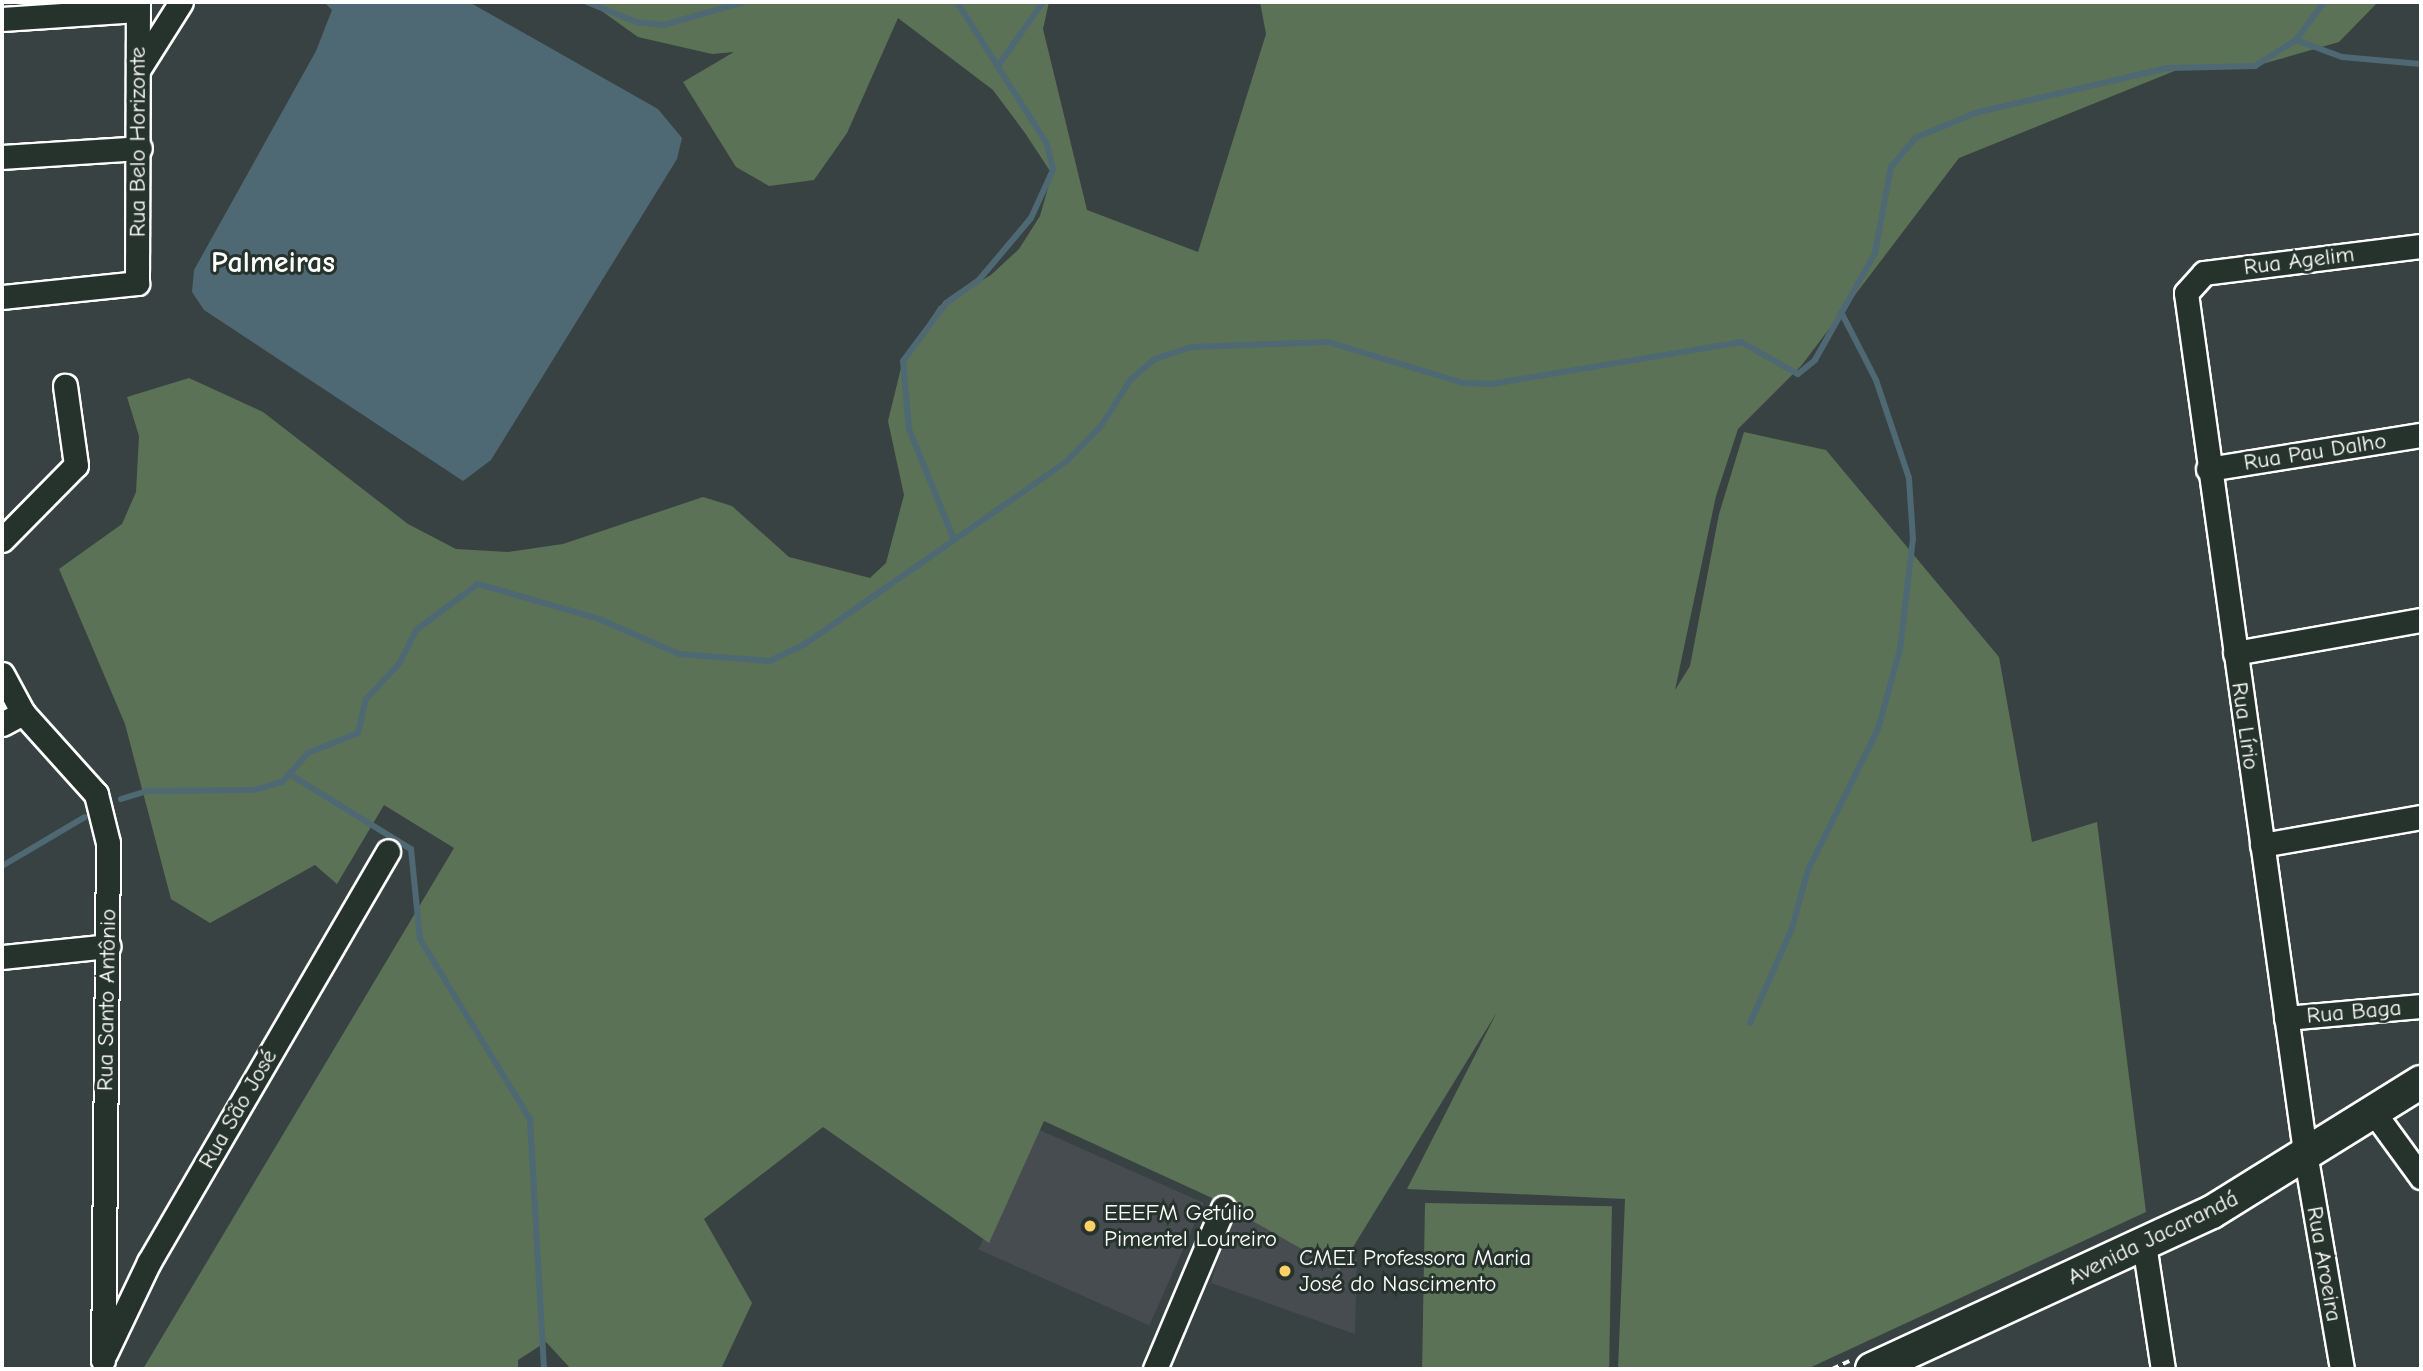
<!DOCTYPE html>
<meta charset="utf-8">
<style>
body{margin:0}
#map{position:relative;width:2423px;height:1371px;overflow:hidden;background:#394242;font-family:"Comic Neue",sans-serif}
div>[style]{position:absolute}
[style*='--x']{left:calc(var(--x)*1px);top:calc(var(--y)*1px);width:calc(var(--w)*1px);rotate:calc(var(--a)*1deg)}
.built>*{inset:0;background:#464c50;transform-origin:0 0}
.green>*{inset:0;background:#5b7257;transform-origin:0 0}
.water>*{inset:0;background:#4e6973}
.stream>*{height:6px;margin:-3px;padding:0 3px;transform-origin:3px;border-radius:3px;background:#4e6973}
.path>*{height:3.5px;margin-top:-1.75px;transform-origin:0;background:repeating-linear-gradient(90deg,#fff 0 7px,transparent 0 12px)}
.roads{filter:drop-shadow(2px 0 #fff) drop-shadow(-2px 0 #fff) drop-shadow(0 2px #fff) drop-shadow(0 -2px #fff)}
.minor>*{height:23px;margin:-11.5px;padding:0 11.5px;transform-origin:11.5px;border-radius:11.5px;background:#26332d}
.secondary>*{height:32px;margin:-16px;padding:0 16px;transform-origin:16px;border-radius:16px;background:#26332d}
.dots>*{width:19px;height:19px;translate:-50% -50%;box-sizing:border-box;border:4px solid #26332d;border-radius:50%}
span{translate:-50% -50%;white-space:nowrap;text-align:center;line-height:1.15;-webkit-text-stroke:6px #26332d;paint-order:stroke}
.street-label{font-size:23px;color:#fff}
.poi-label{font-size:23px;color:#fff}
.left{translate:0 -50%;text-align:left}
.district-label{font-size:30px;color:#fff;font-weight:700}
.frame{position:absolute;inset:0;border:4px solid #fff;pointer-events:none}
</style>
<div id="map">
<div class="built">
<i style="left:1033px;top:1127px;width:187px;height:134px;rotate:24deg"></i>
<i style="clip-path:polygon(1232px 1213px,1357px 1259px,1355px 1334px,1211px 1283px)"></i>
</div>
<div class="green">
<i style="clip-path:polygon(589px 2px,1049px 2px,1043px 29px,1087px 210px,1198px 252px,1266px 34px,1260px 2px,2378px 2px,2339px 42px,2266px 63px,2177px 70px,1959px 158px,1801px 366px,1738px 429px,1716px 496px,1675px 690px,1690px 666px,1719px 514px,1744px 432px,1826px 450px,1999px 657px,2032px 842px,2097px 822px,2146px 1212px,1807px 1369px,1618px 1369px,1625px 1199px,1407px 1189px,1497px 1012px,1339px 1270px,1210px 1197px,1044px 1121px,989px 1243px,823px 1127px,704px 1219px,752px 1303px,721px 1369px,571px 1369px,546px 1342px,518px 1360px,518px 1369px,143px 1369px,454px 848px,384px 805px,337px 884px,315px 865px,210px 923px,171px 899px,125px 724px,59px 569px,122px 524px,136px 492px,139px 436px,127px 397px,189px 378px,263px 412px,408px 524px,456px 549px,508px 552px,563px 544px,703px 497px,732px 506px,789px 557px,870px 578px,886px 563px,904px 495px,888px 421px,902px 364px,939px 306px,991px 275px,1019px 249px,1040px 216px,1052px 174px,1025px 133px,993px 90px,898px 18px,847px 133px,814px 180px,769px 186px,736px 167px,683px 82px,734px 52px,712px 54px,638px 37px)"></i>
<i style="left:1425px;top:1203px;width:187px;height:166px;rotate:1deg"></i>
</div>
<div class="water">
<i style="clip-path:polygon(324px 2px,469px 2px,658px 109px,682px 138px,677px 159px,491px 460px,463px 481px,204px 310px,192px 292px,194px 270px,316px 51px,332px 10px)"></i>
</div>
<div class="stream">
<i style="--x:587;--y:2;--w:53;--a:22.2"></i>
<i style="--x:636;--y:22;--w:28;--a:6"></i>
<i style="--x:664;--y:25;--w:82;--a:-16.2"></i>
<i style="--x:2296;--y:40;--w:49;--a:20.3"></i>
<i style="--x:2342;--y:57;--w:79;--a:5.1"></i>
<i style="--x:998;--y:66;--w:78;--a:-54.9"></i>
<i style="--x:953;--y:537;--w:117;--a:-112.2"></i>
<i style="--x:909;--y:429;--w:68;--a:-95"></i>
<i style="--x:903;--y:361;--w:72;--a:-53.4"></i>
<i style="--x:946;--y:303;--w:39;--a:-35"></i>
<i style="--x:978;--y:281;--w:82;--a:-49.9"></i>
<i style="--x:1031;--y:218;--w:53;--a:-65.4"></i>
<i style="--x:1053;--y:170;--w:27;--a:-103"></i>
<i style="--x:1047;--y:144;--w:168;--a:-122.4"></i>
<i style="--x:291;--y:775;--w:141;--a:31.7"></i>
<i style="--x:411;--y:849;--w:90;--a:84.3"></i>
<i style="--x:420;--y:939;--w:211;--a:58.6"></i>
<i style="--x:530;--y:1119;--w:250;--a:86.8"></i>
<i style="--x:121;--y:799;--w:28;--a:-17"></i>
<i style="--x:148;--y:791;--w:107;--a:-0.5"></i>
<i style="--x:255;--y:790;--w:28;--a:-17"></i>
<i style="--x:282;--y:782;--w:39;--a:-48"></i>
<i style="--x:308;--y:753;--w:54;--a:-21.8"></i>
<i style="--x:358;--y:733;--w:35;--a:-77"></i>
<i style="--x:366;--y:699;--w:48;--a:-46.7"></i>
<i style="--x:399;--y:664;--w:38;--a:-63"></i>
<i style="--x:416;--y:630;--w:77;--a:-36.6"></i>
<i style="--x:478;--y:584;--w:126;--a:16.1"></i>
<i style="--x:599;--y:619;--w:87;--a:23.6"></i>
<i style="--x:679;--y:654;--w:91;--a:4.4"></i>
<i style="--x:770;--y:661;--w:39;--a:-26"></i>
<i style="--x:805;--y:644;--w:320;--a:-34.9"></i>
<i style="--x:1067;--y:461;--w:49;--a:-45.8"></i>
<i style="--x:1101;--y:426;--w:56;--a:-57.4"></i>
<i style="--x:1131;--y:379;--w:31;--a:-40"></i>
<i style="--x:1155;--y:359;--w:39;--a:-18"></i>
<i style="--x:1192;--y:347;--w:136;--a:-2.1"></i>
<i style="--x:1328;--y:342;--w:141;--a:16.9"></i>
<i style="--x:1463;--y:383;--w:28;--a:2"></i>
<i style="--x:1491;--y:384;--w:254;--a:-9.5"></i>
<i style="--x:1741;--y:342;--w:65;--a:29.3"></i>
<i style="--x:1798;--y:374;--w:22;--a:-39"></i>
<i style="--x:1815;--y:360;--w:123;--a:-60.7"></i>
<i style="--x:1875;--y:253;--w:87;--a:-79.5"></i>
<i style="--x:1891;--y:167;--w:38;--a:-50"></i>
<i style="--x:1915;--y:138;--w:65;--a:-22.6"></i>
<i style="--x:1975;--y:113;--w:197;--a:-13.2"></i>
<i style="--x:2167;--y:68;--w:88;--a:-1.3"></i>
<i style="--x:2255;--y:66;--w:49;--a:-32.4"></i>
<i style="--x:2296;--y:40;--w:47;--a:-53.6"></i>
<i style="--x:2;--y:866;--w:96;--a:-30.6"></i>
<i style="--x:1750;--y:1023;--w:104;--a:-66.1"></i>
<i style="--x:1792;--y:928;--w:60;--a:-74.6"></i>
<i style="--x:1808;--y:870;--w:157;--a:-63.6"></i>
<i style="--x:1878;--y:729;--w:83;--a:-74.6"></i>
<i style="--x:1900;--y:649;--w:111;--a:-83.3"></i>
<i style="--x:1913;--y:539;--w:61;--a:-93.8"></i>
<i style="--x:1909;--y:478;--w:103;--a:-108.6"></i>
<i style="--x:1876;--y:380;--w:76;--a:-117.2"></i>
</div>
<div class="path">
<i style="--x:1832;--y:1369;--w:19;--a:-25"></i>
</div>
<div class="roads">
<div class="minor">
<i style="--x:2;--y:19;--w:136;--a:-3.8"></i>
<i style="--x:138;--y:70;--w:80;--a:-57.7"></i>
<i style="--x:2;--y:157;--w:138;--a:-3.7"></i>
<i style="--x:2;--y:297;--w:136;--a:-5.9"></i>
<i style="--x:137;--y:283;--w:281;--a:-89.8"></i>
<i style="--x:2208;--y:469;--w:216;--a:-9.1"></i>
<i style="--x:2;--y:540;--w:105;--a:-45.4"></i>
<i style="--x:76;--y:465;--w:80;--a:-97.9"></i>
<i style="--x:2235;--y:653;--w:189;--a:-10.1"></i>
<i style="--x:2;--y:674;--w:44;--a:61.7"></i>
<i style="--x:23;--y:713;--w:109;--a:48"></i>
<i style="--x:96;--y:794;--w:50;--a:76.2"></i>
<i style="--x:108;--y:843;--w:517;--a:90.55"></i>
<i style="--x:2;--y:724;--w:24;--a:-28"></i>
<i style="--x:2262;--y:845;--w:161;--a:-10"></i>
<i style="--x:2;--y:957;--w:107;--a:-5.9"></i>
<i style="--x:2286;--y:1018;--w:136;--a:-5.1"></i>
<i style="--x:2375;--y:1114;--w:78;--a:53.9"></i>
<i style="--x:2144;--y:1244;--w:126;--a:81.4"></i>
<i style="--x:106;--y:1352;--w:100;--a:-64.5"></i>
<i style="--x:149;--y:1262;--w:475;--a:-59.8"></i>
<i style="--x:1155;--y:1369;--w:175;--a:-67.1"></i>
<i style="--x:2342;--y:1369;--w:213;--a:-99.7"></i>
<i style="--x:2306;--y:1159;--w:874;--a:-97.89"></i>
<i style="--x:2186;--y:293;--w:27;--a:-48"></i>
<i style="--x:2204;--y:273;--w:219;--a:-7.1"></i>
</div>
<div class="secondary">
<i style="--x:1872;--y:1369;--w:374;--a:-24.8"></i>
<i style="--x:2212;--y:1212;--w:246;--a:-31.9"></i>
</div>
</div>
<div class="dots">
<i style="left:1090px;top:1226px;background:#ffd166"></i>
<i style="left:1285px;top:1271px;background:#ffd166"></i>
</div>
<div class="street-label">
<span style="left:138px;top:142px;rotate:-90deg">Rua Belo Horizonte</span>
<span style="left:2299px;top:261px;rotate:-7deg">Rua Agelim</span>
<span style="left:2315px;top:452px;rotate:-9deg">Rua Pau Dalho</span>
<span style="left:2245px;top:726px;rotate:82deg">Rua Lírio</span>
<span style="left:107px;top:1000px;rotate:-89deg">Rua Santo Antônio</span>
<span style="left:2354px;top:1012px;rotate:-5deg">Rua Baga</span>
<span style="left:238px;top:1109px;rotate:-60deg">Rua São José</span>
<span style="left:2153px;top:1238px;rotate:-26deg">Avenida Jacarandá</span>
<span style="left:2324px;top:1264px;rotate:80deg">Rua Aroeira</span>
</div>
<div class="poi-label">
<span class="left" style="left:1104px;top:1226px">EEEFM Getúlio<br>Pimentel Loureiro</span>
<span class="left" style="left:1299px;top:1271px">CMEI Professora Maria<br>José do Nascimento</span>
</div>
<div class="district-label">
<span style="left:273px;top:263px">Palmeiras</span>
</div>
<div class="frame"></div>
</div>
